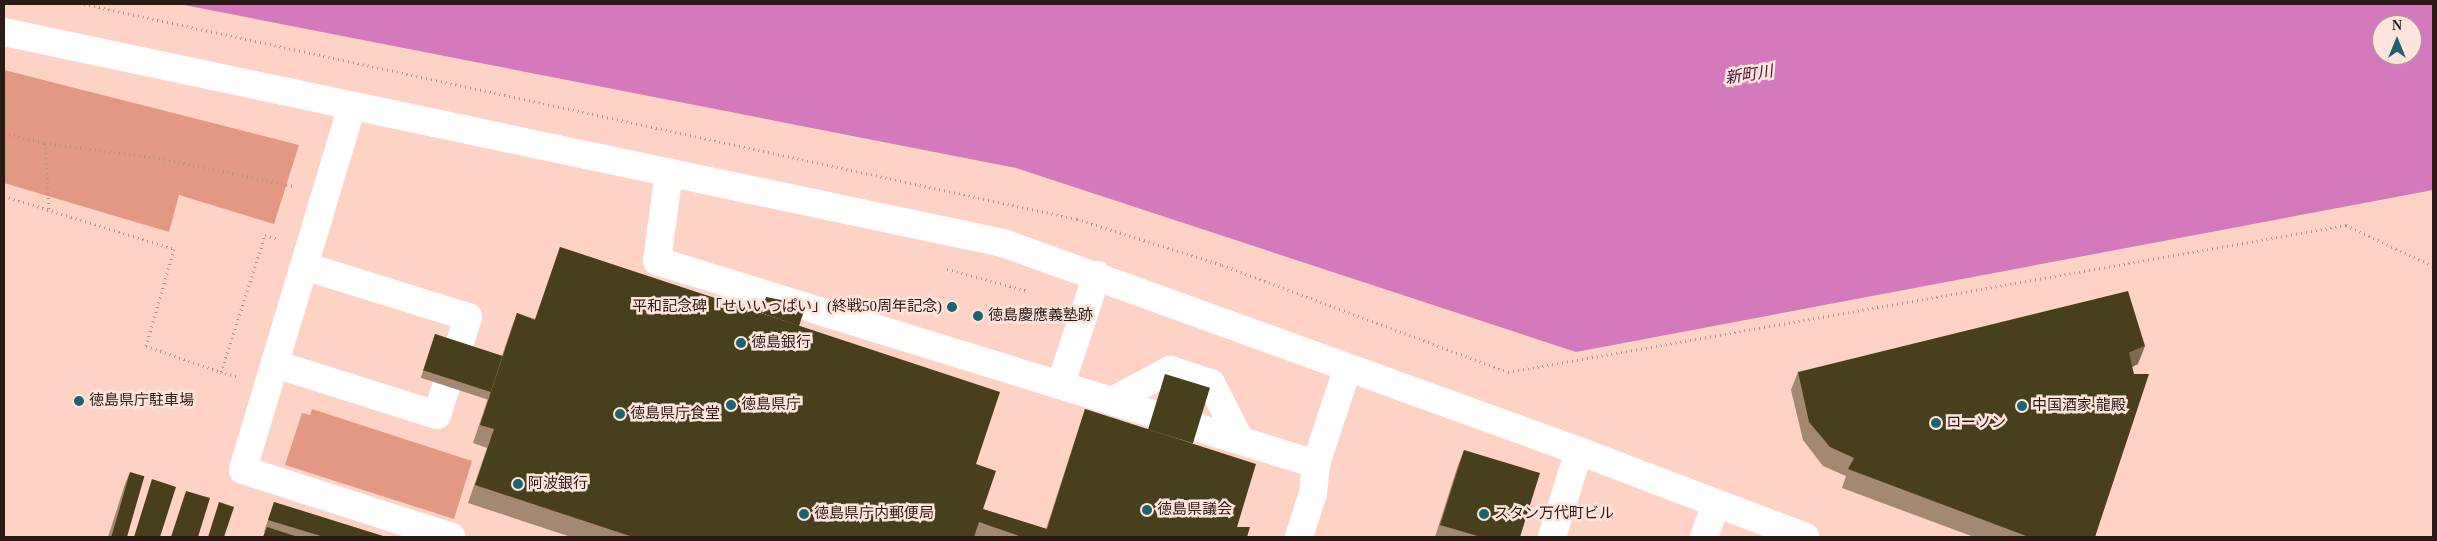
<!DOCTYPE html>
<meta charset="utf-8">
<style>
body{margin:0}
#map{position:relative;width:2437px;height:541px;overflow:hidden;background:#fed2c5;font-family:"Times New Roman","Noto Sans JP",serif}
div>[style]{position:absolute}
[style*='--x']{left:calc(var(--x)*1px);top:calc(var(--y)*1px);width:calc(var(--w)*1px);rotate:calc(var(--a)*1deg)}
.green>*{inset:0;background:#e29883}
.water>*{inset:0;background:#d379bc}
.path>*{height:3px;margin-top:-1.5px;transform-origin:0;background:repeating-linear-gradient(90deg,#b59388 0 1px,transparent 0 5px)}
.minor>*{height:28px;margin:-14px;padding:0 14px;transform-origin:14px;border-radius:14px;background:#fff}
.wall>*{inset:0;background:#a38971;transform-origin:0 0}
.shaded-wall>*{inset:0;background:#7f6c4f}
.building>*{inset:0;background:#48401d;transform-origin:0 0}
.dots>*{width:14px;height:14px;translate:-50% -50%;box-sizing:border-box;border:2px solid #ffe4dc;border-radius:50%}
span{translate:-50% -50%;white-space:nowrap;text-align:center;line-height:1.15;-webkit-text-stroke:5px #ffe4dc;paint-order:stroke}
.poi-label{font-size:15px;color:#2b1b16}
.right{translate:-100% -50%;text-align:right}
.left{translate:0 -50%;text-align:left}
.water-label{font-size:16px;color:#460e3b;font-style:italic}
.frame{position:absolute;inset:0;border:5px solid #2b1b16;pointer-events:none}
.north{position:absolute;left:2372px;top:15px;width:50px;height:50px;box-sizing:border-box;background:#ffe4dc;border:1px solid #aa948d;border-radius:50%;rotate:0deg;font-size:14px;font-weight:700;line-height:20px;text-align:center;color:#2b1b16}
.north::after{content:'';display:block;margin:auto;width:18px;height:22px;background:#1b6272;clip-path:polygon(50% 0,100% 100%,50% 72%,0 100%)}
</style>
<div id="map">
<div class="green">
<i style="clip-path:polygon(4px 70px,299px 145px,274px 224px,179px 195px,169px 232px,4px 183px)"></i>
<i style="clip-path:polygon(312px 409px,472px 461px,454px 519px,285px 465px,302px 413px,310px 415px)"></i>
</div>
<div class="water">
<i style="clip-path:polygon(evenodd,179px 4px,2433px 4px,2433px 190px,1576px 352px,1016px 168px,179px 4px,2382px 25px,2412px 25px,2412px 55px,2382px 55px,2382px 25px)"></i>
</div>
<div class="path">
<i style="--x:84;--y:4;--w:1016;--a:12.22"></i>
<i style="--x:1077;--y:219;--w:152;--a:17.6"></i>
<i style="--x:1222;--y:265;--w:305;--a:20.5"></i>
<i style="--x:1508;--y:372;--w:851;--a:-9.95"></i>
<i style="--x:2346;--y:225;--w:96;--a:25.2"></i>
<i style="--x:4;--y:133;--w:42;--a:13.7"></i>
<i style="--x:45;--y:143;--w:115;--a:7.5"></i>
<i style="--x:159;--y:158;--w:137;--a:11.8"></i>
<i style="--x:45;--y:143;--w:67;--a:86.6"></i>
<i style="--x:4;--y:196;--w:178;--a:17.3"></i>
<i style="--x:174;--y:249;--w:101;--a:106.1"></i>
<i style="--x:146;--y:346;--w:79;--a:19.1"></i>
<i style="--x:947;--y:269;--w:84;--a:15.2"></i>
<i style="--x:236;--y:376;--w:16;--a:-165"></i>
<i style="--x:221;--y:372;--w:144;--a:-72.2"></i>
<i style="--x:265;--y:235;--w:13;--a:18"></i>
</div>
<div class="minor">
<i style="--x:4;--y:32;--w:1021;--a:11.93"></i>
<i style="--x:1003;--y:243;--w:612;--a:19.86"></i>
<i style="--x:1579;--y:451;--w:242;--a:20.8"></i>
<i style="--x:352;--y:106;--w:380;--a:106.7"></i>
<i style="--x:243;--y:470;--w:219;--a:17.8"></i>
<i style="--x:669;--y:172;--w:90;--a:97.7"></i>
<i style="--x:657;--y:261;--w:690;--a:17.12"></i>
<i style="--x:275;--y:364;--w:170;--a:17.5"></i>
<i style="--x:437;--y:415;--w:103;--a:-72.4"></i>
<i style="--x:468;--y:317;--w:172;--a:-162.7"></i>
<i style="--x:1061;--y:383;--w:114;--a:-71.6"></i>
<i style="--x:1114;--y:400;--w:64;--a:-28.2"></i>
<i style="--x:1170;--y:370;--w:43;--a:17.6"></i>
<i style="--x:1211;--y:383;--w:64;--a:63"></i>
<i style="--x:1299;--y:537;--w:46;--a:-72.3"></i>
<i style="--x:1313;--y:493;--w:29;--a:-84"></i>
<i style="--x:1316;--y:464;--w:86;--a:-71.8"></i>
<i style="--x:1552;--y:537;--w:90;--a:-72.6"></i>
<i style="--x:1704;--y:537;--w:35;--a:-70"></i>
</div>
<div class="wall">
<i style="clip-path:polygon(560px 247px,799px 326px,976px 464px,983px 509px,1046px 529px,1085px 409px,1192px 443px,1237px 527px,1247px 537px,571px 537px,468px 503px,487px 448px,473px 443px,510px 332px,517px 313px,535px 319px)"></i>
<i style="left:435px;top:334px;width:71px;height:46px;rotate:18deg"></i>
<i style="clip-path:polygon(2138px 364px,2132px 367px,2095px 537px,1974px 537px,1842px 488px,1846px 476px,1823px 466px,1803px 440px,1791px 390px,1798px 372px)"></i>
<i style="clip-path:polygon(1464px 450px,1520px 537px,1435px 537px,1457px 468px)"></i>
<i style="clip-path:polygon(130px 472px,125px 537px,108px 537px,125px 484px)"></i>
<i style="clip-path:polygon(274px 502px,386px 537px,263px 537px,265px 532px,264px 532px)"></i>
</div>
<div class="shaded-wall">
<i style="clip-path:polygon(2145px 346px,2138px 364px,2122px 372px,2129px 353px)"></i>
</div>
<div class="building">
<i style="clip-path:polygon(560px 247px,1000px 392px,976px 464px,996px 471px,983px 509px,1047px 529px,1085px 409px,1256px 464px,1237px 527px,1250px 527px,1247px 537px,1022px 537px,979px 522px,974px 537px,633px 537px,475px 485px,494px 429px,480px 425px,517px 313px,535px 320px)"></i>
<i style="clip-path:polygon(2128px 291px,2145px 346px,2129px 353px,2134px 374px,2149px 374px,2095px 537px,2029px 537px,1848px 469px,1854px 458px,1830px 447px,1809px 422px,1798px 372px)"></i>
<i style="clip-path:polygon(766px 297px,797px 303px,804px 311px,799px 326px,761px 313px)"></i>
<i style="left:435px;top:334px;width:71px;height:38px;rotate:18deg"></i>
<i style="left:1165px;top:374px;width:47px;height:58px;rotate:17deg"></i>
<i style="clip-path:polygon(1464px 450px,1540px 473px,1520px 537px,1481px 537px,1440px 525px)"></i>
<i style="left:130px;top:472px;width:15px;height:68px;rotate:16deg"></i>
<i style="clip-path:polygon(152px 479px,176px 487px,160px 537px,134px 537px)"></i>
<i style="clip-path:polygon(186px 491px,210px 498px,198px 537px,171px 537px)"></i>
<i style="clip-path:polygon(219px 502px,234px 507px,224px 537px,208px 537px)"></i>
<i style="clip-path:polygon(274px 502px,386px 537px,324px 537px,268px 520px)"></i>
<i style="clip-path:polygon(267px 527px,298px 537px,263px 537px)"></i>
</div>
<div class="dots">
<i style="left:952px;top:307px;background:#1b6272"></i>
<i style="left:978px;top:316px;background:#1b6272"></i>
<i style="left:741px;top:343px;background:#1b6272"></i>
<i style="left:79px;top:401px;background:#1b6272"></i>
<i style="left:731px;top:405px;background:#1b6272"></i>
<i style="left:2022px;top:406px;background:#1b6272"></i>
<i style="left:620px;top:414px;background:#1b6272"></i>
<i style="left:1936px;top:423px;background:#1b6272"></i>
<i style="left:518px;top:484px;background:#1b6272"></i>
<i style="left:1147px;top:510px;background:#1b6272"></i>
<i style="left:804px;top:514px;background:#1b6272"></i>
<i style="left:1484px;top:514px;background:#1b6272"></i>
</div>
<div class="poi-label">
<span class="right" style="left:942px;top:307px">平和記念碑「せいいっぱい」(終戦50周年記念)</span>
<span class="left" style="left:988px;top:316px">徳島慶應義塾跡</span>
<span class="left" style="left:751px;top:343px">徳島銀行</span>
<span class="left" style="left:89px;top:401px">徳島県庁駐車場</span>
<span class="left" style="left:741px;top:405px">徳島県庁</span>
<span class="left" style="left:2032px;top:406px">中国酒家 龍殿</span>
<span class="left" style="left:630px;top:414px">徳島県庁食堂</span>
<span class="left" style="left:1946px;top:423px">ローソン</span>
<span class="left" style="left:528px;top:484px">阿波銀行</span>
<span class="left" style="left:1157px;top:510px">徳島県議会</span>
<span class="left" style="left:814px;top:514px">徳島県庁内郵便局</span>
<span class="left" style="left:1494px;top:514px">スタン万代町ビル</span>
</div>
<div class="water-label">
<span style="left:1749px;top:75px;rotate:-9deg">新町川</span>
</div>
<div class="frame"></div>
<div class="north">N</div>
</div>
